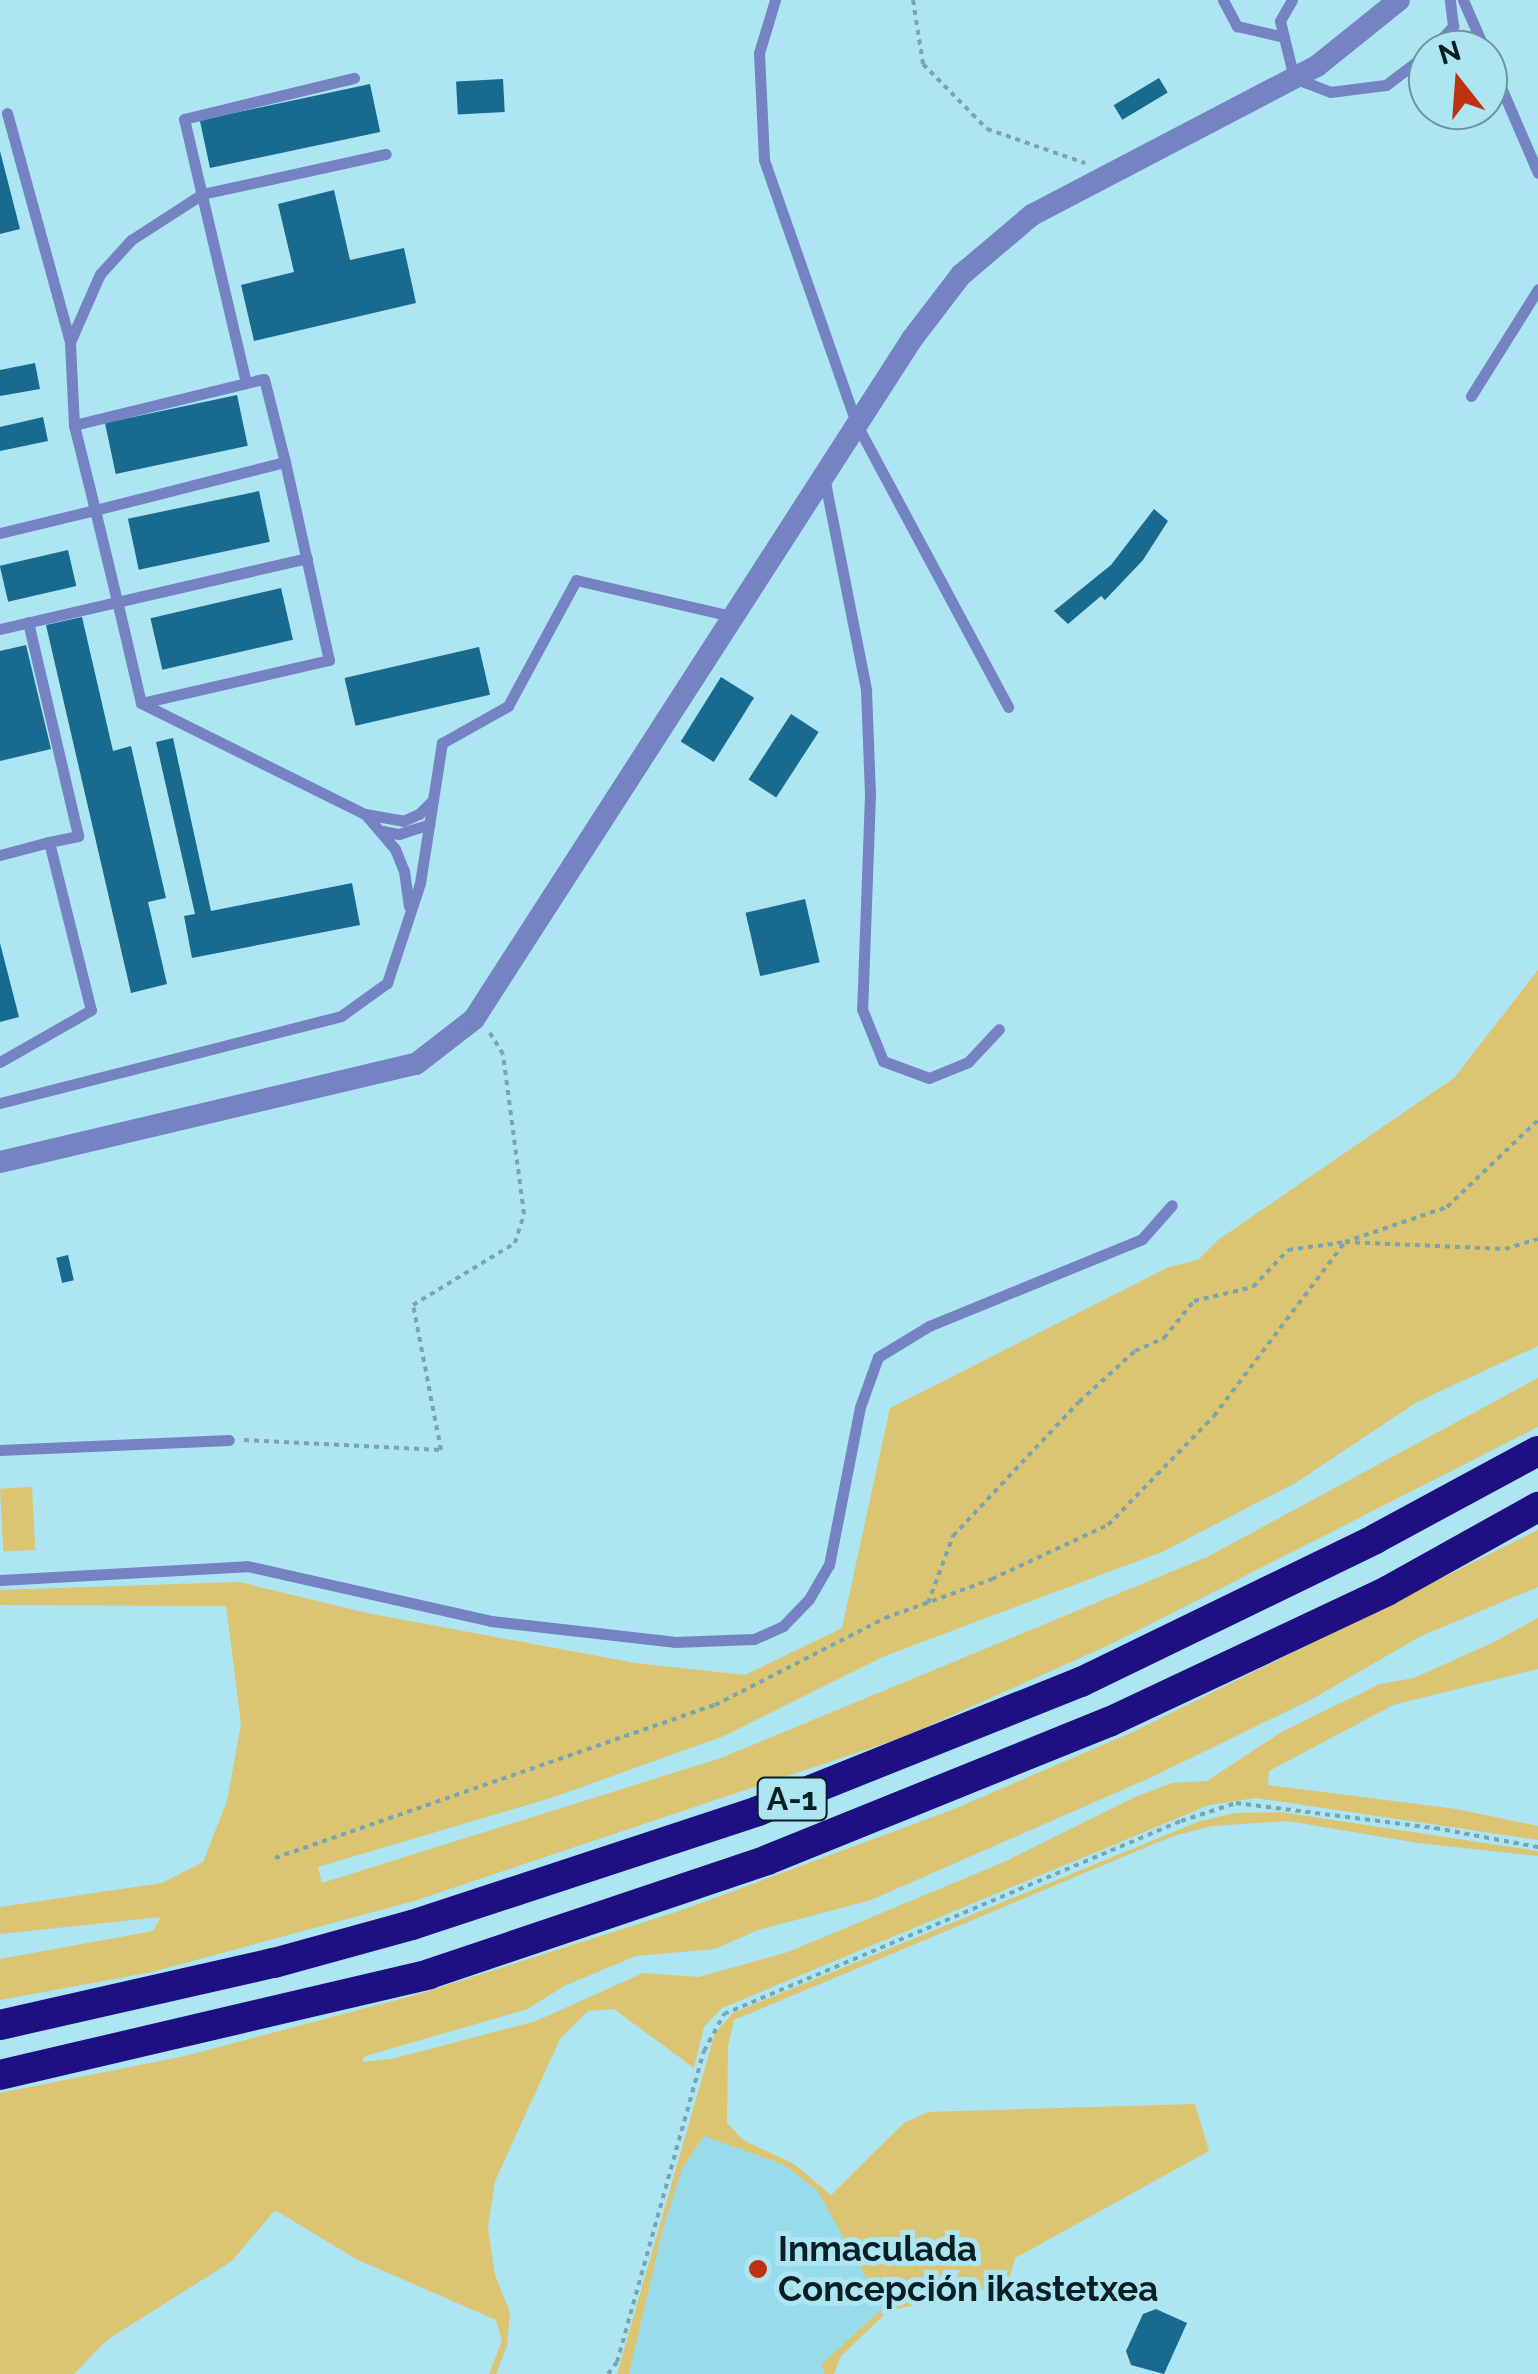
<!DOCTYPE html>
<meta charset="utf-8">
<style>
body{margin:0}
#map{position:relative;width:1538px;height:2374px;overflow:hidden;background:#ade5f3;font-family:Raleway,sans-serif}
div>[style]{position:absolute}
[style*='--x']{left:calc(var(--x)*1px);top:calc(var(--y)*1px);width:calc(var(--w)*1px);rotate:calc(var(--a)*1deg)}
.built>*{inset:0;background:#98dbea}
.green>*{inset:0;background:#dbc472;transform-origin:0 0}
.building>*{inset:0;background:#196a8f;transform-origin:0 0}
.path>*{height:4px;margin-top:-2px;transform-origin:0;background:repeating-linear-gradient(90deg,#78a5b0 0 5px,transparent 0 10px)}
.lane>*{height:11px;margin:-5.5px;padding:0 5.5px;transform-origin:5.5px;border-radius:5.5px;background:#7583c3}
.street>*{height:22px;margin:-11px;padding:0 11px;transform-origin:11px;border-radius:11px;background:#7583c3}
.highway>*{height:30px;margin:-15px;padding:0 15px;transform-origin:15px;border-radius:15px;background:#1e1082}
.dots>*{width:28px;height:28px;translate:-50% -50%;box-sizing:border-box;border:5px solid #ade5f3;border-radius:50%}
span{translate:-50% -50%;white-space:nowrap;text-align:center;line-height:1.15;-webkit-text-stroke:10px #ade5f3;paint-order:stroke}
.shield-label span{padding:2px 8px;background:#ade5f3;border:2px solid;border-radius:8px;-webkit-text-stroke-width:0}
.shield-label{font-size:32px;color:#081f24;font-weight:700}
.poi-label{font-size:35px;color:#081f24;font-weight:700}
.left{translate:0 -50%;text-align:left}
.north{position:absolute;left:1408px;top:30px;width:100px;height:100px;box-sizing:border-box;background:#ade5f3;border:2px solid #6b96a0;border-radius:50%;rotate:343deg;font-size:28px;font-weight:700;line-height:40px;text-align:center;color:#081f24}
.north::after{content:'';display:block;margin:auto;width:35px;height:45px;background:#bd3312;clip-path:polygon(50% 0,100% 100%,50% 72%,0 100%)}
</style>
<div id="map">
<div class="built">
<i style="clip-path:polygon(704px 2136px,784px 2165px,818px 2190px,884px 2308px,822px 2365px,825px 2374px,629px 2374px,663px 2229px,682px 2169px)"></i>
</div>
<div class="green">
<i style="clip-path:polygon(1538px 970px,1538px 1346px,1417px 1402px,1297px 1482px,1162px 1552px,885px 1656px,724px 1736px,554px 1797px,318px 1867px,322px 1883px,721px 1758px,1207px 1557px,1538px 1378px,1538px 1427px,1109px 1645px,901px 1738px,414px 1901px,152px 1972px,0 2000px,0 1959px,153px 1931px,161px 1917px,0 1934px,0 1907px,162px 1883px,203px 1862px,227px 1801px,241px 1724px,226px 1606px,0 1605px,0 1590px,239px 1582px,367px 1613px,635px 1663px,745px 1675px,842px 1628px,890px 1408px,1169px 1267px,1198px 1260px,1218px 1240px,1454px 1078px)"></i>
<i style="left:32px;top:1487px;width:63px;height:32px;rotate:87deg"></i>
<i style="clip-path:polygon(1538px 1530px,1538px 1587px,1419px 1637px,1314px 1698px,1154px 1776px,871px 1900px,758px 1930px,715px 1949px,636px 1956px,564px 1986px,528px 2009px,365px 2056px,362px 2062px,392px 2059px,536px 2021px,643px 1973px,699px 1977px,788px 1952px,1004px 1862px,1135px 1797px,1172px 1783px,1207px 1781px,1283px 1731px,1380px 1684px,1414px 1678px,1494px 1642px,1538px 1618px,1538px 1669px,1393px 1705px,1269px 1771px,1268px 1785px,1456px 1809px,1538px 1826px,1538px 1840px,1256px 1798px,1209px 1805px,722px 2008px,704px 2027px,694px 2068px,614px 2009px,588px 2011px,560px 2039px,495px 2181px,488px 2228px,495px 2275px,510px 2312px,507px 2346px,496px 2374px,489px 2374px,502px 2341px,496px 2320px,356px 2259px,275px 2210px,232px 2261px,107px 2340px,74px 2374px,0 2374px,0 2093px,185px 2056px,419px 1994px,682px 1910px,952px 1810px,1135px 1731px)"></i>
<i style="clip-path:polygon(1280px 1812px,1538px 1851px,1538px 1856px,1418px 1843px,1288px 1821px,1212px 1826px,1173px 1836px,734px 2020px,728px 2047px,727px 2123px,743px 2140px,794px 2164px,831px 2195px,904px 2123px,928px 2112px,1195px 2104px,1209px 2151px,1015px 2258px,1008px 2284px,888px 2311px,841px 2356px,834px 2374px,825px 2374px,821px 2365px,883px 2308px,817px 2190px,784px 2165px,704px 2136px,682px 2169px,663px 2229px,629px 2374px,617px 2374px,715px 2033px,733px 2013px,1200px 1821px,1236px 1813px)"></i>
</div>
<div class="building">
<i style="left:1159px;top:78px;width:17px;height:53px;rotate:59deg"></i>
<i style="left:503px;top:79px;width:33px;height:47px;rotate:87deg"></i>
<i style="left:370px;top:84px;width:49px;height:174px;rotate:78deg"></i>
<i style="clip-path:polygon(0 151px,20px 229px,0 234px)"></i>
<i style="clip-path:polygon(334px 190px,350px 260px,404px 248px,416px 303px,254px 341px,241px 285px,294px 272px,278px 204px)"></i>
<i style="clip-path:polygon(35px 363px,40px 389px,0 396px,0 370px)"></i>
<i style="left:237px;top:395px;width:52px;height:135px;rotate:78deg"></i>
<i style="clip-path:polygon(43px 417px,48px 441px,0 451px,0 427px)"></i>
<i style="left:259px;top:491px;width:52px;height:134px;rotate:78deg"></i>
<i style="clip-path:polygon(1154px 509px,1168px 521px,1143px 560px,1105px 600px,1101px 596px,1068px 624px,1054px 611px,1111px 565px)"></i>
<i style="left:68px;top:550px;width:37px;height:70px;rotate:77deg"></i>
<i style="left:281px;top:588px;width:53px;height:134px;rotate:77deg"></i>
<i style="clip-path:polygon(82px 617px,113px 751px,131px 746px,166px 898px,148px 902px,167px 984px,131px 993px,46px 625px)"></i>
<i style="clip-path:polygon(26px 645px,51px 749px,0 761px,0 651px)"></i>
<i style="left:479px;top:647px;width:49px;height:138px;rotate:77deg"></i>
<i style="left:721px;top:677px;width:39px;height:76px;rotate:32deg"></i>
<i style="left:791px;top:714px;width:33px;height:78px;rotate:33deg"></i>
<i style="clip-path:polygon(173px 738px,211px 911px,352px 883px,360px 925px,192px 958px,184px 916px,195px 914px,156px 742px)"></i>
<i style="left:805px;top:899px;width:65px;height:61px;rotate:77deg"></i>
<i style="clip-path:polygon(0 943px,19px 1017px,0 1022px)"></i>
<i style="left:68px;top:1255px;width:26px;height:12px;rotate:77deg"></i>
<i style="clip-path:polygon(1156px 2309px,1187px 2323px,1164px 2374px,1131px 2365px,1126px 2351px,1143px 2314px)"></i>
</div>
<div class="path">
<i style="--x:913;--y:0;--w:65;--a:81.1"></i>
<i style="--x:923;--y:64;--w:91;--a:45.4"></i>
<i style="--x:987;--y:129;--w:104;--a:19.1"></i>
<i style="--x:244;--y:1440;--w:197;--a:2.9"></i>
<i style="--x:441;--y:1450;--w:148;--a:-100.9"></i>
<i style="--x:413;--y:1305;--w:119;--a:-31.3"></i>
<i style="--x:515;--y:1243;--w:30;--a:-73"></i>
<i style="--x:524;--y:1214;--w:161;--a:-97.5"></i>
<i style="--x:503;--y:1054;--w:25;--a:-122"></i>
<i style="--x:928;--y:1603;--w:72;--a:-69.5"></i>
<i style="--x:953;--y:1536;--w:184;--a:-46.8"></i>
<i style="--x:1079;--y:1402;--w:76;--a:-42.3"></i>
<i style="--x:1135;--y:1351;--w:32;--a:-24"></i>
<i style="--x:1164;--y:1338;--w:48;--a:-51"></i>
<i style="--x:1194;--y:1301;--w:61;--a:-13.3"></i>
<i style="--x:1253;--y:1287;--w:51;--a:-46.6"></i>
<i style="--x:1288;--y:1250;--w:58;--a:-8"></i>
<i style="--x:1345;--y:1242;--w:160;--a:2.5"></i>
<i style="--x:1505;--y:1249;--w:34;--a:-17"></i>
<i style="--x:275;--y:1858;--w:466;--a:-19.2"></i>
<i style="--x:715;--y:1705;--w:191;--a:-27.1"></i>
<i style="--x:885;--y:1618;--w:114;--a:-20"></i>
<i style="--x:992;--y:1579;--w:128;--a:-25"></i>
<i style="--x:1108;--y:1525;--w:152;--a:-45.8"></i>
<i style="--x:1214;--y:1416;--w:218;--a:-53"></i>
<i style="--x:1345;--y:1242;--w:108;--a:-18.9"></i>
<i style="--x:1447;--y:1207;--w:126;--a:-43.7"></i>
<i style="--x:608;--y:2374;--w:15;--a:-53"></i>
<i style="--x:617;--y:2362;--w:323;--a:-74.4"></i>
<i style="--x:704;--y:2051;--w:42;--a:-61.6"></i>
<i style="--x:724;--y:2014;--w:496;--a:-22.9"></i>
<i style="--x:1181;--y:1821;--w:58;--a:-18.1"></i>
<i style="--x:1236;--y:1803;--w:201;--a:7.2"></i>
<i style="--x:1435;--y:1828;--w:105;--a:10.5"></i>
</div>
<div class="lane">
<i style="--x:775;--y:0;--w:55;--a:106.8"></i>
<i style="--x:759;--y:53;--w:107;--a:87.3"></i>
<i style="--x:764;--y:160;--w:281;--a:70.7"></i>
<i style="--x:857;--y:425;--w:320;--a:61.8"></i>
<i style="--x:1223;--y:0;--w:30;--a:62"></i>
<i style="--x:1237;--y:26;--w:48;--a:13.2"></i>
<i style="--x:1292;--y:0;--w:24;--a:120"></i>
<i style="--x:1280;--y:21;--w:59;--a:76.2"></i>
<i style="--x:1294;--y:78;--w:39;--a:21"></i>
<i style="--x:1330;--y:92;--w:56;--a:-7.1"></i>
<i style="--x:1386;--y:85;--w:53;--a:-37.3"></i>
<i style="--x:1463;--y:0;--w:55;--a:66.3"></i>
<i style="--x:1431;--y:50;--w:33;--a:-47"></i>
<i style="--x:1453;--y:26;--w:26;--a:-97"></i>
<i style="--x:1488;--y:57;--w:126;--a:66.7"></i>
<i style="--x:7;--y:113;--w:238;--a:74.6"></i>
<i style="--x:246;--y:383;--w:18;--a:-13"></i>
<i style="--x:264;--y:379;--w:86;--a:75.8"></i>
<i style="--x:1471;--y:396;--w:126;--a:-57.9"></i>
<i style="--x:74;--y:425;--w:83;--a:-92.8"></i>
<i style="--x:70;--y:342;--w:74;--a:-66.2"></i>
<i style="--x:100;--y:274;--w:46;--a:-47.6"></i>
<i style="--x:131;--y:240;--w:85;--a:-32.9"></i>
<i style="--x:202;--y:194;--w:188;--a:-12.3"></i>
<i style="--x:824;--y:477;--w:217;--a:78.8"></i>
<i style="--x:866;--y:690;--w:105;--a:87.8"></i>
<i style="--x:870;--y:795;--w:214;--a:92.1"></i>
<i style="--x:862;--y:1009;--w:56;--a:68"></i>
<i style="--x:883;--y:1061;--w:49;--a:20.3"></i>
<i style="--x:929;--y:1078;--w:42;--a:-22.3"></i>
<i style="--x:968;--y:1062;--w:45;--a:-46.8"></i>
<i style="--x:0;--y:533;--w:98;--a:-13.6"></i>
<i style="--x:95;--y:510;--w:196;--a:-14.2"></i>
<i style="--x:285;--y:462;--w:203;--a:77.5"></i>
<i style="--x:329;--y:660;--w:193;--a:167.1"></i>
<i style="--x:141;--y:703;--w:105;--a:-103.2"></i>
<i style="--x:117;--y:601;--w:94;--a:-103.6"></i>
<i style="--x:95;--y:510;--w:88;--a:-103.9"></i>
<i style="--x:74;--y:425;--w:177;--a:-13.7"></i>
<i style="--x:246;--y:383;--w:271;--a:-103.2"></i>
<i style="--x:184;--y:119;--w:175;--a:-13.6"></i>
<i style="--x:28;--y:622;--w:220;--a:76.8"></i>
<i style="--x:78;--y:836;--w:30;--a:168"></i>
<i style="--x:0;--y:629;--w:315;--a:-13"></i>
<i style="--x:141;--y:703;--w:250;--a:26.4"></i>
<i style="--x:365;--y:814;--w:39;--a:10"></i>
<i style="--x:403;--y:821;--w:17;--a:-24"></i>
<i style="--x:419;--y:814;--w:20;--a:-45"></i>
<i style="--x:365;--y:814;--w:46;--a:49.4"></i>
<i style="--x:395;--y:849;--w:24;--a:68"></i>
<i style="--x:404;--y:871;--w:35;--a:82"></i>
<i style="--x:383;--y:831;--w:16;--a:11"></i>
<i style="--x:399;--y:834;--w:32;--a:-18"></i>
<i style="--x:0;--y:855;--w:51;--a:-14.9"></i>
<i style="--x:49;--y:842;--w:173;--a:76"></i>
<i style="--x:91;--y:1010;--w:105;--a:150.3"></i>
<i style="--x:0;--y:1103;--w:352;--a:-14.3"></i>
<i style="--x:341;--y:1016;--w:57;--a:-35.7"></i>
<i style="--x:387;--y:983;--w:105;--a:-71.7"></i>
<i style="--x:420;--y:883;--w:142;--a:-81.1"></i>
<i style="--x:442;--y:743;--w:76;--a:-29.3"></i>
<i style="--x:508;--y:706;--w:143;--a:-61.6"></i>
<i style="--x:576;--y:580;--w:163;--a:13.1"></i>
<i style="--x:0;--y:1450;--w:229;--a:-2.5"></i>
<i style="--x:0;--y:1580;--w:247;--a:-3.2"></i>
<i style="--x:247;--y:1566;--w:250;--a:12.7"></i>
<i style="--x:491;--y:1621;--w:184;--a:6.5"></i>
<i style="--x:674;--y:1642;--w:80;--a:-2.1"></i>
<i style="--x:754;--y:1639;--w:32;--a:-24"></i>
<i style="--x:783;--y:1626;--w:37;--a:-46"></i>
<i style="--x:809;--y:1599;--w:39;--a:-60"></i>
<i style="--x:829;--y:1565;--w:161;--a:-78.9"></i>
<i style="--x:860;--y:1407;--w:53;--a:-70.2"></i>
<i style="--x:878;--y:1357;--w:60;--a:-31.3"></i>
<i style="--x:929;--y:1326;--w:230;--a:-22.2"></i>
<i style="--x:1142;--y:1239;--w:45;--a:-48.6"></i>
</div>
<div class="street">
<i style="--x:0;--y:1162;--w:427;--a:-13.3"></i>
<i style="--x:416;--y:1064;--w:73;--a:-37.8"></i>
<i style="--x:474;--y:1019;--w:809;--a:-57.21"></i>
<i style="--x:912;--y:339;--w:81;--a:-52.6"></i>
<i style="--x:961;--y:275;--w:93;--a:-40.2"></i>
<i style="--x:1032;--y:215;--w:322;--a:-27.6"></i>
<i style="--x:1317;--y:66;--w:105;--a:-38.8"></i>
</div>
<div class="highway">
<i style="--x:0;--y:2025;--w:281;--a:-12.8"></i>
<i style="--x:274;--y:1963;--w:143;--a:-15.4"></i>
<i style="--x:412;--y:1925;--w:364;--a:-18.2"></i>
<i style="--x:758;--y:1811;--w:348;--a:-21.8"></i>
<i style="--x:1081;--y:1682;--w:327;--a:-25.9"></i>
<i style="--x:1375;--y:1539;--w:185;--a:-28.4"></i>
<i style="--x:0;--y:2075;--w:441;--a:-13.2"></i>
<i style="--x:429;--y:1974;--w:357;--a:-18.6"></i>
<i style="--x:767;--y:1860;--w:369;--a:-22"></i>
<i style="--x:1109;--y:1722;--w:307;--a:-25.2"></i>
<i style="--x:1387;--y:1591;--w:173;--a:-29.1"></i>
</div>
<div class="dots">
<i style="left:758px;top:2269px;background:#bd3312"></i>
</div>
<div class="shield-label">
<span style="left:792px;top:1799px">A-1</span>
</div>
<div class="poi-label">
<span class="left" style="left:778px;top:2269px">Inmaculada<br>Concepción ikastetxea</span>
</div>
<div class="north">N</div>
</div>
